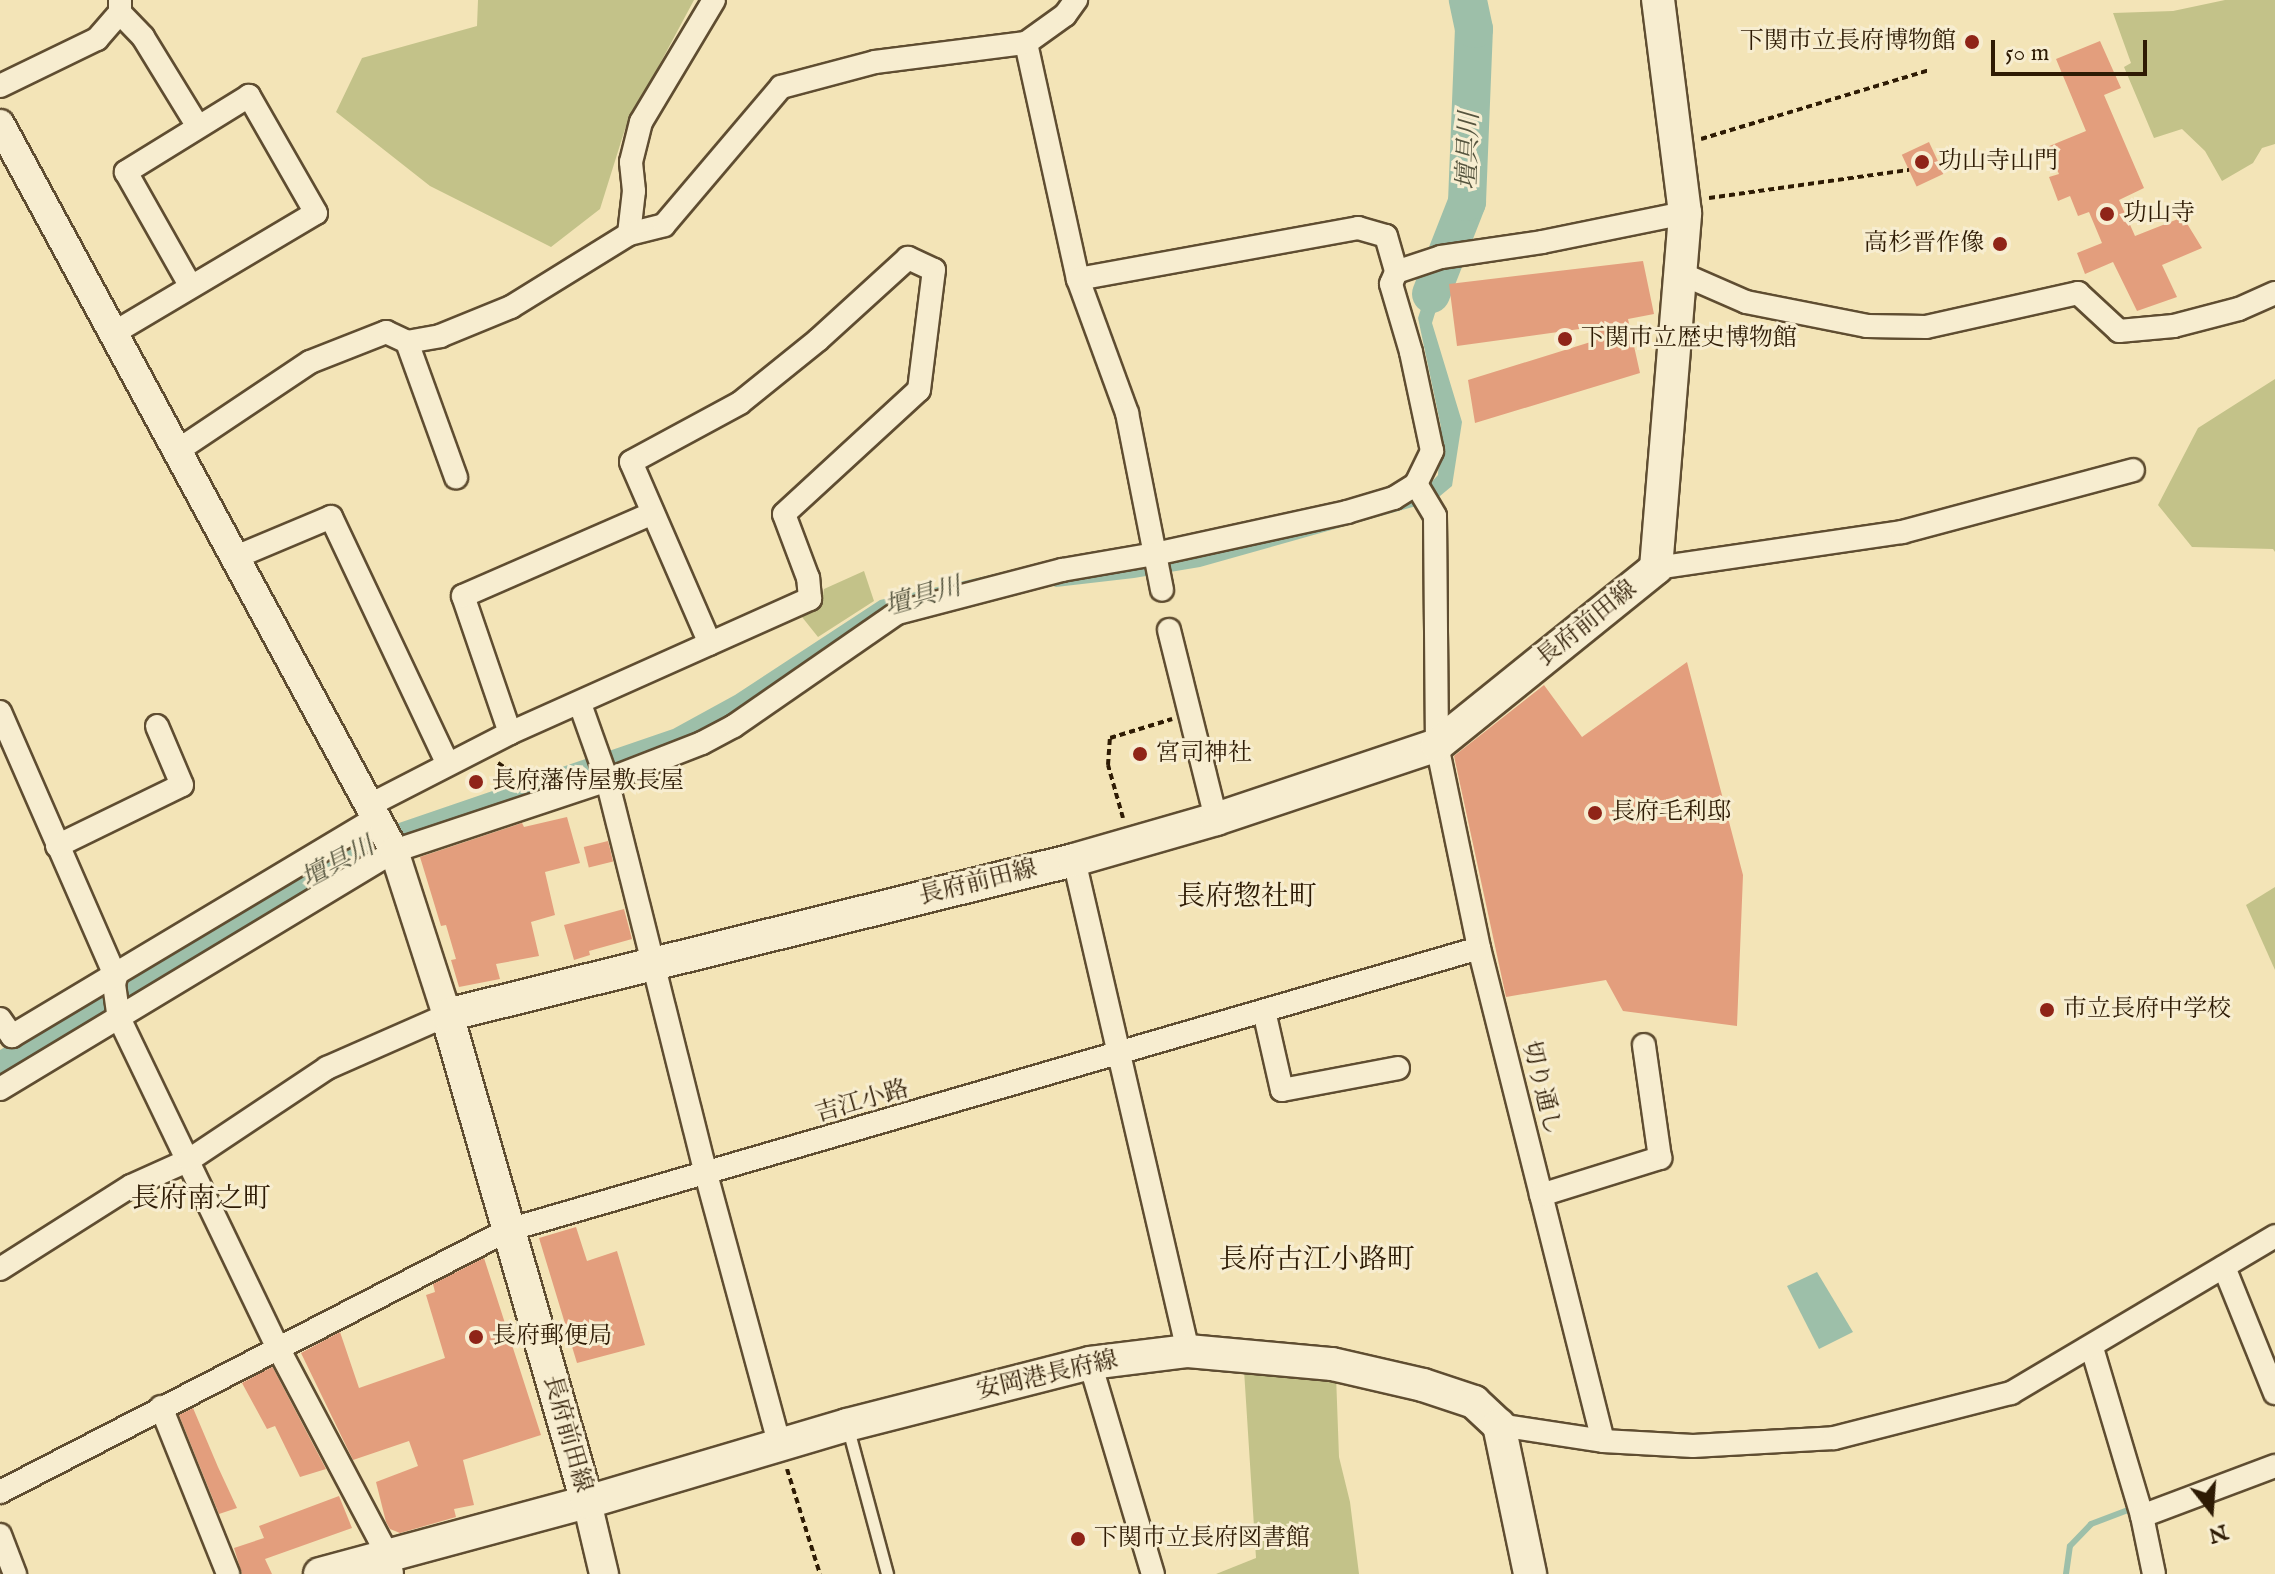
<!DOCTYPE html>
<meta charset="utf-8">
<style>
body{margin:0}
#map{position:relative;width:2275px;height:1574px;overflow:hidden;background:#f3e4b7;font-family:"IM FELL English","Noto Serif JP",serif}
div>[style]{position:absolute}
[style*='--x']{left:calc(var(--x)*1px);top:calc(var(--y)*1px);width:calc(var(--w)*1px);rotate:calc(var(--a)*1deg)}
.green>*{inset:0;background:#c3c289}
.water>*{inset:0;background:#9dbfa9}
.stream>*{height:6px;margin:-3px;padding:0 3px;transform-origin:3px;border-radius:3px;background:#9dbfa9}
.river>*{height:38px;margin:-19px;padding:0 19px;transform-origin:19px;border-radius:19px;background:#9dbfa9}
.building>*{inset:0;background:#e39e7d;transform-origin:0 0}
.path>*{height:4px;margin-top:-2px;transform-origin:0;background:repeating-linear-gradient(90deg,#2e1b04 0 6px,transparent 0 10px)}
.roads{filter:drop-shadow(2px 0 #5f4d31) drop-shadow(-2px 0 #5f4d31) drop-shadow(0 2px #5f4d31) drop-shadow(0 -2px #5f4d31)}
.service>*{height:11px;margin:-5.5px;padding:0 5.5px;transform-origin:5.5px;border-radius:5.5px;background:#f7edd0}
.minor>*{height:22px;margin:-11px;padding:0 11px;transform-origin:11px;border-radius:11px;background:#f7edd0}
.tertiary>*{height:28px;margin:-14px;padding:0 14px;transform-origin:14px;border-radius:14px;background:#f7edd0}
.secondary>*{height:32px;margin:-16px;padding:0 16px;transform-origin:16px;border-radius:16px;background:#f7edd0}
.dots>*{width:22px;height:22px;translate:-50% -50%;box-sizing:border-box;border:4px solid #f7edd0;border-radius:50%}
span{translate:-50% -50%;white-space:nowrap;text-align:center;line-height:1.15;-webkit-text-stroke:6px #f7edd0;paint-order:stroke}
.poi-label{font-size:24px;color:#2e1b04}
.right{translate:-100% -50%;text-align:right}
.left{translate:0 -50%;text-align:left}
.street-label{font-size:24px;color:#2e1b04}
.water-label{font-size:26px;color:#55543e;font-style:italic}
.quarter-label{font-size:28px;color:#2e1b04}
.north{position:absolute;left:2171px;top:1470px;width:80px;height:80px;-webkit-text-stroke:6px #f7edd0;paint-order:stroke;rotate:163deg;font-size:22px;font-weight:700;line-height:32px;text-align:center;color:#2e1b04}
.north::after{content:'';display:block;margin:auto;width:28px;height:36px;background:#2e1b04;clip-path:polygon(50% 0,100% 100%,50% 72%,0 100%)}
.scale{position:absolute;left:1991px;top:40px;width:156px;height:36px;box-sizing:border-box;border:4px solid #2e1b04;border-top:0;padding-left:10px;font-size:24px;line-height:28px;white-space:nowrap;color:#2e1b04;-webkit-text-stroke:6px #f7edd0;paint-order:stroke}
</style>
<div id="map">
<div class="green">
<i style="clip-path:polygon(478px 0,694px 0,625px 129px,600px 209px,551px 247px,430px 186px,336px 112px,362px 58px,477px 26px)"></i>
<i style="clip-path:polygon(2225px 0,2275px 0,2275px 144px,2262px 148px,2253px 163px,2222px 181px,2205px 151px,2182px 129px,2154px 138px,2124px 67px,2131px 63px,2113px 13px,2173px 11px)"></i>
<i style="clip-path:polygon(2275px 379px,2275px 552px,2273px 549px,2192px 547px,2158px 505px,2198px 428px)"></i>
<i style="clip-path:polygon(864px 571px,874px 601px,818px 637px,802px 617px,821px 607px,824px 589px)"></i>
<i style="clip-path:polygon(2275px 887px,2275px 970px,2246px 905px)"></i>
<i style="clip-path:polygon(1244px 1370px,1336px 1375px,1339px 1457px,1350px 1502px,1359px 1574px,1216px 1574px,1256px 1558px)"></i>
</div>
<div class="water">
<i style="clip-path:polygon(1451px 261px,1432px 323px,1462px 422px,1452px 486px,1434px 501px,1200px 567px,1134px 578px,1056px 587px,1043px 582px,914px 601px,730px 721px,640px 759px,366px 852px,275px 913px,0 1078px,0 1050px,358px 837px,673px 729px,735px 695px,880px 600px,1048px 562px,1064px 575px,1197px 557px,1285px 534px,1429px 485px,1438px 475px,1441px 427px,1418px 318px,1436px 264px)"></i>
<i style="clip-path:polygon(1817px 1272px,1853px 1332px,1819px 1349px,1787px 1286px)"></i>
</div>
<div class="stream">
<i style="--x:2066;--y:1574;--w:28;--a:-82"></i>
<i style="--x:2070;--y:1546;--w:30;--a:-46"></i>
<i style="--x:2091;--y:1524;--w:48;--a:-20.7"></i>
</div>
<div class="river">
<i style="--x:1431;--y:294;--w:99;--a:-68.6"></i>
<i style="--x:1467;--y:202;--w:173;--a:-87.7"></i>
<i style="--x:1474;--y:29;--w:30;--a:-102"></i>
</div>
<div class="building">
<i style="clip-path:polygon(2100px 41px,2121px 88px,2104px 95px,2144px 188px,2119px 200px,2135px 236px,2183px 217px,2202px 248px,2162px 265px,2177px 297px,2137px 311px,2113px 262px,2085px 274px,2077px 253px,2102px 243px,2089px 212px,2078px 216px,2070px 196px,2058px 201px,2049px 177px,2059px 174px,2047px 147px,2086px 131px,2056px 59px)"></i>
<i style="left:1929px;top:142px;width:35px;height:30px;rotate:65deg"></i>
<i style="clip-path:polygon(1643px 261px,1654px 314px,1628px 319px,1640px 373px,1475px 423px,1468px 380px,1597px 340px,1594px 327px,1457px 346px,1449px 284px)"></i>
<i style="clip-path:polygon(1687px 662px,1743px 875px,1737px 1026px,1623px 1011px,1606px 980px,1506px 997px,1454px 756px,1544px 685px,1582px 737px)"></i>
<i style="clip-path:polygon(567px 817px,580px 863px,545px 872px,555px 915px,531px 922px,539px 956px,496px 964px,500px 979px,459px 987px,451px 960px,456px 959px,446px 925px,441px 926px,420px 857px,522px 823px,524px 827px)"></i>
<i style="left:608px;top:841px;width:21px;height:25px;rotate:76deg"></i>
<i style="clip-path:polygon(624px 909px,632px 939px,589px 951px,590px 955px,574px 960px,564px 925px)"></i>
<i style="clip-path:polygon(576px 1227px,587px 1261px,617px 1251px,645px 1345px,577px 1363px,539px 1238px)"></i>
<i style="clip-path:polygon(484px 1258px,541px 1435px,463px 1460px,474px 1505px,454px 1509px,456px 1517px,400px 1533px,390px 1529px,386px 1522px,376px 1482px,418px 1466px,409px 1441px,353px 1460px,301px 1353px,340px 1332px,359px 1388px,445px 1358px,426px 1295px,435px 1292px,433px 1284px)"></i>
<i style="clip-path:polygon(272px 1367px,273px 1368px,326px 1469px,300px 1477px,275px 1426px,267px 1429px,242px 1383px)"></i>
<i style="clip-path:polygon(193px 1408px,218px 1467px,237px 1508px,219px 1514px,179px 1415px)"></i>
<i style="clip-path:polygon(339px 1496px,352px 1528px,265px 1559px,272px 1574px,242px 1574px,234px 1548px,264px 1538px,259px 1526px)"></i>
</div>
<div class="path">
<i style="--x:1701;--y:139;--w:239;--a:-16.8"></i>
<i style="--x:1709;--y:198;--w:202;--a:-8"></i>
<i style="--x:498;--y:763;--w:7;--a:34"></i>
<i style="--x:504;--y:767;--w:24;--a:66"></i>
<i style="--x:1123;--y:818;--w:55;--a:-105.8"></i>
<i style="--x:1108;--y:765;--w:27;--a:-86"></i>
<i style="--x:1110;--y:738;--w:65;--a:-17"></i>
<i style="--x:787;--y:1469;--w:110;--a:72.6"></i>
</div>
<div class="roads">
<div class="service">
<i style="--x:848;--y:1429;--w:150;--a:74.9"></i>
</div>
<div class="minor">
<i style="--x:120;--y:13;--w:33;--a:46"></i>
<i style="--x:143;--y:37;--w:103;--a:58.5"></i>
<i style="--x:1026;--y:43;--w:242;--a:77.6"></i>
<i style="--x:1078;--y:279;--w:143;--a:69.9"></i>
<i style="--x:1127;--y:413;--w:180;--a:78.8"></i>
<i style="--x:0;--y:86;--w:108;--a:-25.9"></i>
<i style="--x:97;--y:39;--w:35;--a:-49"></i>
<i style="--x:120;--y:13;--w:13;--a:-90"></i>
<i style="--x:629;--y:234;--w:43;--a:-83.4"></i>
<i style="--x:634;--y:191;--w:29;--a:-96"></i>
<i style="--x:631;--y:162;--w:41;--a:-76"></i>
<i style="--x:641;--y:122;--w:142;--a:-59.1"></i>
<i style="--x:1682;--y:274;--w:70;--a:23.6"></i>
<i style="--x:1746;--y:302;--w:123;--a:11.2"></i>
<i style="--x:1867;--y:326;--w:59;--a:1"></i>
<i style="--x:1926;--y:327;--w:156;--a:-12.6"></i>
<i style="--x:2078;--y:293;--w:56;--a:42.8"></i>
<i style="--x:2119;--y:331;--w:55;--a:-5.2"></i>
<i style="--x:2174;--y:326;--w:67;--a:-14.7"></i>
<i style="--x:2239;--y:309;--w:39;--a:-24"></i>
<i style="--x:1078;--y:279;--w:285;--a:-10.3"></i>
<i style="--x:1358;--y:228;--w:29;--a:16"></i>
<i style="--x:1386;--y:236;--w:37;--a:74"></i>
<i style="--x:112;--y:334;--w:237;--a:-30.7"></i>
<i style="--x:316;--y:213;--w:135;--a:-119.8"></i>
<i style="--x:249;--y:96;--w:145;--a:148.3"></i>
<i style="--x:126;--y:172;--w:130;--a:60.5"></i>
<i style="--x:407;--y:342;--w:144;--a:70.1"></i>
<i style="--x:177;--y:451;--w:160;--a:-33.8"></i>
<i style="--x:310;--y:362;--w:82;--a:-21.5"></i>
<i style="--x:386;--y:332;--w:23;--a:25"></i>
<i style="--x:407;--y:342;--w:34;--a:-10"></i>
<i style="--x:440;--y:336;--w:77;--a:-22.2"></i>
<i style="--x:511;--y:307;--w:139;--a:-31.7"></i>
<i style="--x:629;--y:234;--w:36;--a:-14"></i>
<i style="--x:664;--y:225;--w:181;--a:-49.7"></i>
<i style="--x:781;--y:87;--w:97;--a:-14.9"></i>
<i style="--x:875;--y:62;--w:152;--a:-7.2"></i>
<i style="--x:1026;--y:43;--w:48;--a:-35.7"></i>
<i style="--x:1065;--y:15;--w:19;--a:-54"></i>
<i style="--x:1416;--y:484;--w:37;--a:59"></i>
<i style="--x:1435;--y:516;--w:229;--a:89.5"></i>
<i style="--x:1437;--y:745;--w:207;--a:78.3"></i>
<i style="--x:1479;--y:948;--w:508;--a:75.88"></i>
<i style="--x:236;--y:557;--w:103;--a:-22.8"></i>
<i style="--x:331;--y:517;--w:273;--a:64.7"></i>
<i style="--x:1656;--y:568;--w:249;--a:-8.3"></i>
<i style="--x:1902;--y:532;--w:239;--a:-15"></i>
<i style="--x:1169;--y:630;--w:195;--a:76"></i>
<i style="--x:580;--y:704;--w:81;--a:70.4"></i>
<i style="--x:607;--y:780;--w:406;--a:75.9"></i>
<i style="--x:706;--y:1174;--w:279;--a:74.8"></i>
<i style="--x:0;--y:712;--w:289;--a:66.4"></i>
<i style="--x:116;--y:977;--w:7;--a:106"></i>
<i style="--x:114;--y:984;--w:34;--a:82"></i>
<i style="--x:119;--y:1018;--w:364;--a:64.3"></i>
<i style="--x:277;--y:1346;--w:238;--a:62.1"></i>
<i style="--x:388;--y:1556;--w:18;--a:77"></i>
<i style="--x:510;--y:733;--w:145;--a:-108.9"></i>
<i style="--x:463;--y:596;--w:207;--a:-23.6"></i>
<i style="--x:368;--y:806;--w:160;--a:-27.2"></i>
<i style="--x:510;--y:733;--w:329;--a:-24.1"></i>
<i style="--x:810;--y:599;--w:21;--a:-95"></i>
<i style="--x:808;--y:578;--w:68;--a:-110.6"></i>
<i style="--x:784;--y:514;--w:183;--a:-42.6"></i>
<i style="--x:919;--y:390;--w:121;--a:-82.9"></i>
<i style="--x:934;--y:270;--w:29;--a:-155"></i>
<i style="--x:908;--y:258;--w:122;--a:137.7"></i>
<i style="--x:818;--y:340;--w:100;--a:141.1"></i>
<i style="--x:740;--y:403;--w:124;--a:151.6"></i>
<i style="--x:631;--y:462;--w:198;--a:66.5"></i>
<i style="--x:57;--y:846;--w:139;--a:-26"></i>
<i style="--x:182;--y:785;--w:64;--a:-113"></i>
<i style="--x:1074;--y:860;--w:504;--a:76.93"></i>
<i style="--x:1264;--y:1011;--w:81;--a:77.2"></i>
<i style="--x:1282;--y:1090;--w:118;--a:-10.7"></i>
<i style="--x:0;--y:1019;--w:21;--a:55"></i>
<i style="--x:12;--y:1036;--w:423;--a:-30.9"></i>
<i style="--x:0;--y:1089;--w:460;--a:-31.1"></i>
<i style="--x:394;--y:851;--w:225;--a:-18.4"></i>
<i style="--x:607;--y:780;--w:102;--a:-21.3"></i>
<i style="--x:702;--y:743;--w:36;--a:-28"></i>
<i style="--x:734;--y:726;--w:198;--a:-34.7"></i>
<i style="--x:897;--y:613;--w:171;--a:-14.6"></i>
<i style="--x:1062;--y:570;--w:94;--a:-9.8"></i>
<i style="--x:1155;--y:554;--w:197;--a:-12.3"></i>
<i style="--x:1347;--y:512;--w:49;--a:-16.6"></i>
<i style="--x:1394;--y:498;--w:26;--a:-32"></i>
<i style="--x:1416;--y:484;--w:37;--a:-64"></i>
<i style="--x:1432;--y:451;--w:101;--a:-102"></i>
<i style="--x:1411;--y:352;--w:71;--a:-106.4"></i>
<i style="--x:1391;--y:284;--w:13;--a:-67"></i>
<i style="--x:1396;--y:272;--w:47;--a:-18.4"></i>
<i style="--x:1441;--y:257;--w:102;--a:-8.4"></i>
<i style="--x:1542;--y:242;--w:146;--a:-11.5"></i>
<i style="--x:1541;--y:1195;--w:125;--a:-17.3"></i>
<i style="--x:1660;--y:1158;--w:114;--a:-98.1"></i>
<i style="--x:2224;--y:1267;--w:136;--a:68"></i>
<i style="--x:0;--y:1269;--w:155;--a:-32.4"></i>
<i style="--x:131;--y:1186;--w:64;--a:-24.1"></i>
<i style="--x:189;--y:1160;--w:166;--a:-33.7"></i>
<i style="--x:327;--y:1068;--w:131;--a:-23.8"></i>
<i style="--x:2092;--y:1348;--w:175;--a:73.4"></i>
<i style="--x:2142;--y:1516;--w:59;--a:78.3"></i>
<i style="--x:1090;--y:1363;--w:220;--a:73.4"></i>
<i style="--x:161;--y:1407;--w:180;--a:68.1"></i>
<i style="--x:1499;--y:1425;--w:105;--a:8.7"></i>
<i style="--x:1603;--y:1441;--w:90;--a:3.2"></i>
<i style="--x:1693;--y:1446;--w:141;--a:-3.2"></i>
<i style="--x:1834;--y:1438;--w:183;--a:-14.3"></i>
<i style="--x:2011;--y:1393;--w:307;--a:-30.7"></i>
<i style="--x:0;--y:1492;--w:572;--a:-27.28"></i>
<i style="--x:508;--y:1230;--w:1011;--a:-16.19"></i>
<i style="--x:2142;--y:1516;--w:142;--a:-20.6"></i>
<i style="--x:0;--y:1535;--w:42;--a:69"></i>
</div>
<div class="tertiary">
<i style="--x:0;--y:124;--w:827;--a:61.54"></i>
<i style="--x:394;--y:851;--w:172;--a:72.1"></i>
<i style="--x:587;--y:1502;--w:74;--a:76.7"></i>
</div>
<div class="secondary">
<i style="--x:587;--y:1502;--w:507;--a:-106.04"></i>
<i style="--x:447;--y:1015;--w:646;--a:-13.89"></i>
<i style="--x:1074;--y:860;--w:148;--a:-16.1"></i>
<i style="--x:1216;--y:819;--w:233;--a:-18.5"></i>
<i style="--x:1437;--y:745;--w:282;--a:-38.9"></i>
<i style="--x:1656;--y:568;--w:356;--a:-85.3"></i>
<i style="--x:1685;--y:213;--w:215;--a:-97.2"></i>
<i style="--x:320;--y:1574;--w:277;--a:-15.1"></i>
<i style="--x:587;--y:1502;--w:271;--a:-16.5"></i>
<i style="--x:847;--y:1425;--w:251;--a:-14.3"></i>
<i style="--x:1090;--y:1363;--w:99;--a:-7"></i>
<i style="--x:1188;--y:1351;--w:145;--a:5.2"></i>
<i style="--x:1332;--y:1364;--w:93;--a:13"></i>
<i style="--x:1423;--y:1385;--w:54;--a:18.4"></i>
<i style="--x:1474;--y:1402;--w:34;--a:43"></i>
<i style="--x:1499;--y:1425;--w:152;--a:78.2"></i>
</div>
</div>
<div class="dots">
<i style="left:1972px;top:42px;background:#8f2418"></i>
<i style="left:1922px;top:162px;background:#8f2418"></i>
<i style="left:2107px;top:214px;background:#8f2418"></i>
<i style="left:2000px;top:244px;background:#8f2418"></i>
<i style="left:1565px;top:339px;background:#8f2418"></i>
<i style="left:1140px;top:754px;background:#8f2418"></i>
<i style="left:476px;top:782px;background:#8f2418"></i>
<i style="left:1595px;top:813px;background:#8f2418"></i>
<i style="left:2047px;top:1010px;background:#8f2418"></i>
<i style="left:476px;top:1337px;background:#8f2418"></i>
<i style="left:1078px;top:1539px;background:#8f2418"></i>
</div>
<div class="poi-label">
<span class="right" style="left:1956px;top:42px">下関市立長府博物館</span>
<span class="left" style="left:1938px;top:162px">功山寺山門</span>
<span class="left" style="left:2123px;top:214px">功山寺</span>
<span class="right" style="left:1984px;top:244px">高杉晋作像</span>
<span class="left" style="left:1581px;top:339px">下関市立歴史博物館</span>
<span class="left" style="left:1156px;top:754px">宮司神社</span>
<span class="left" style="left:492px;top:782px">長府藩侍屋敷長屋</span>
<span class="left" style="left:1611px;top:813px">長府毛利邸</span>
<span class="left" style="left:2063px;top:1010px">市立長府中学校</span>
<span class="left" style="left:492px;top:1337px">長府郵便局</span>
<span class="left" style="left:1094px;top:1539px">下関市立長府図書館</span>
</div>
<div class="street-label">
<span style="left:1587px;top:624px;rotate:-39deg">長府前田線</span>
<span style="left:978px;top:883px;rotate:-14deg">長府前田線</span>
<span style="left:1541px;top:1088px;rotate:76deg">切り通し</span>
<span style="left:862px;top:1102px;rotate:-16deg">吉江小路</span>
<span style="left:1047px;top:1376px;rotate:-13deg">安岡港長府線</span>
<span style="left:567px;top:1434px;rotate:74deg">長府前田線</span>
</div>
<div class="water-label">
<span style="left:1469px;top:151px;rotate:-88deg">壇具川</span>
<span style="left:923px;top:597px;rotate:-16deg">壇具川</span>
<span style="left:338px;top:863px;rotate:-28deg">壇具川</span>
</div>
<div class="quarter-label">
<span style="left:1247px;top:898px">長府惣社町</span>
<span style="left:201px;top:1200px">長府南之町</span>
<span style="left:1317px;top:1261px">長府古江小路町</span>
</div>
<div class="north">N</div>
<div class="scale">50 m</div>
</div>
